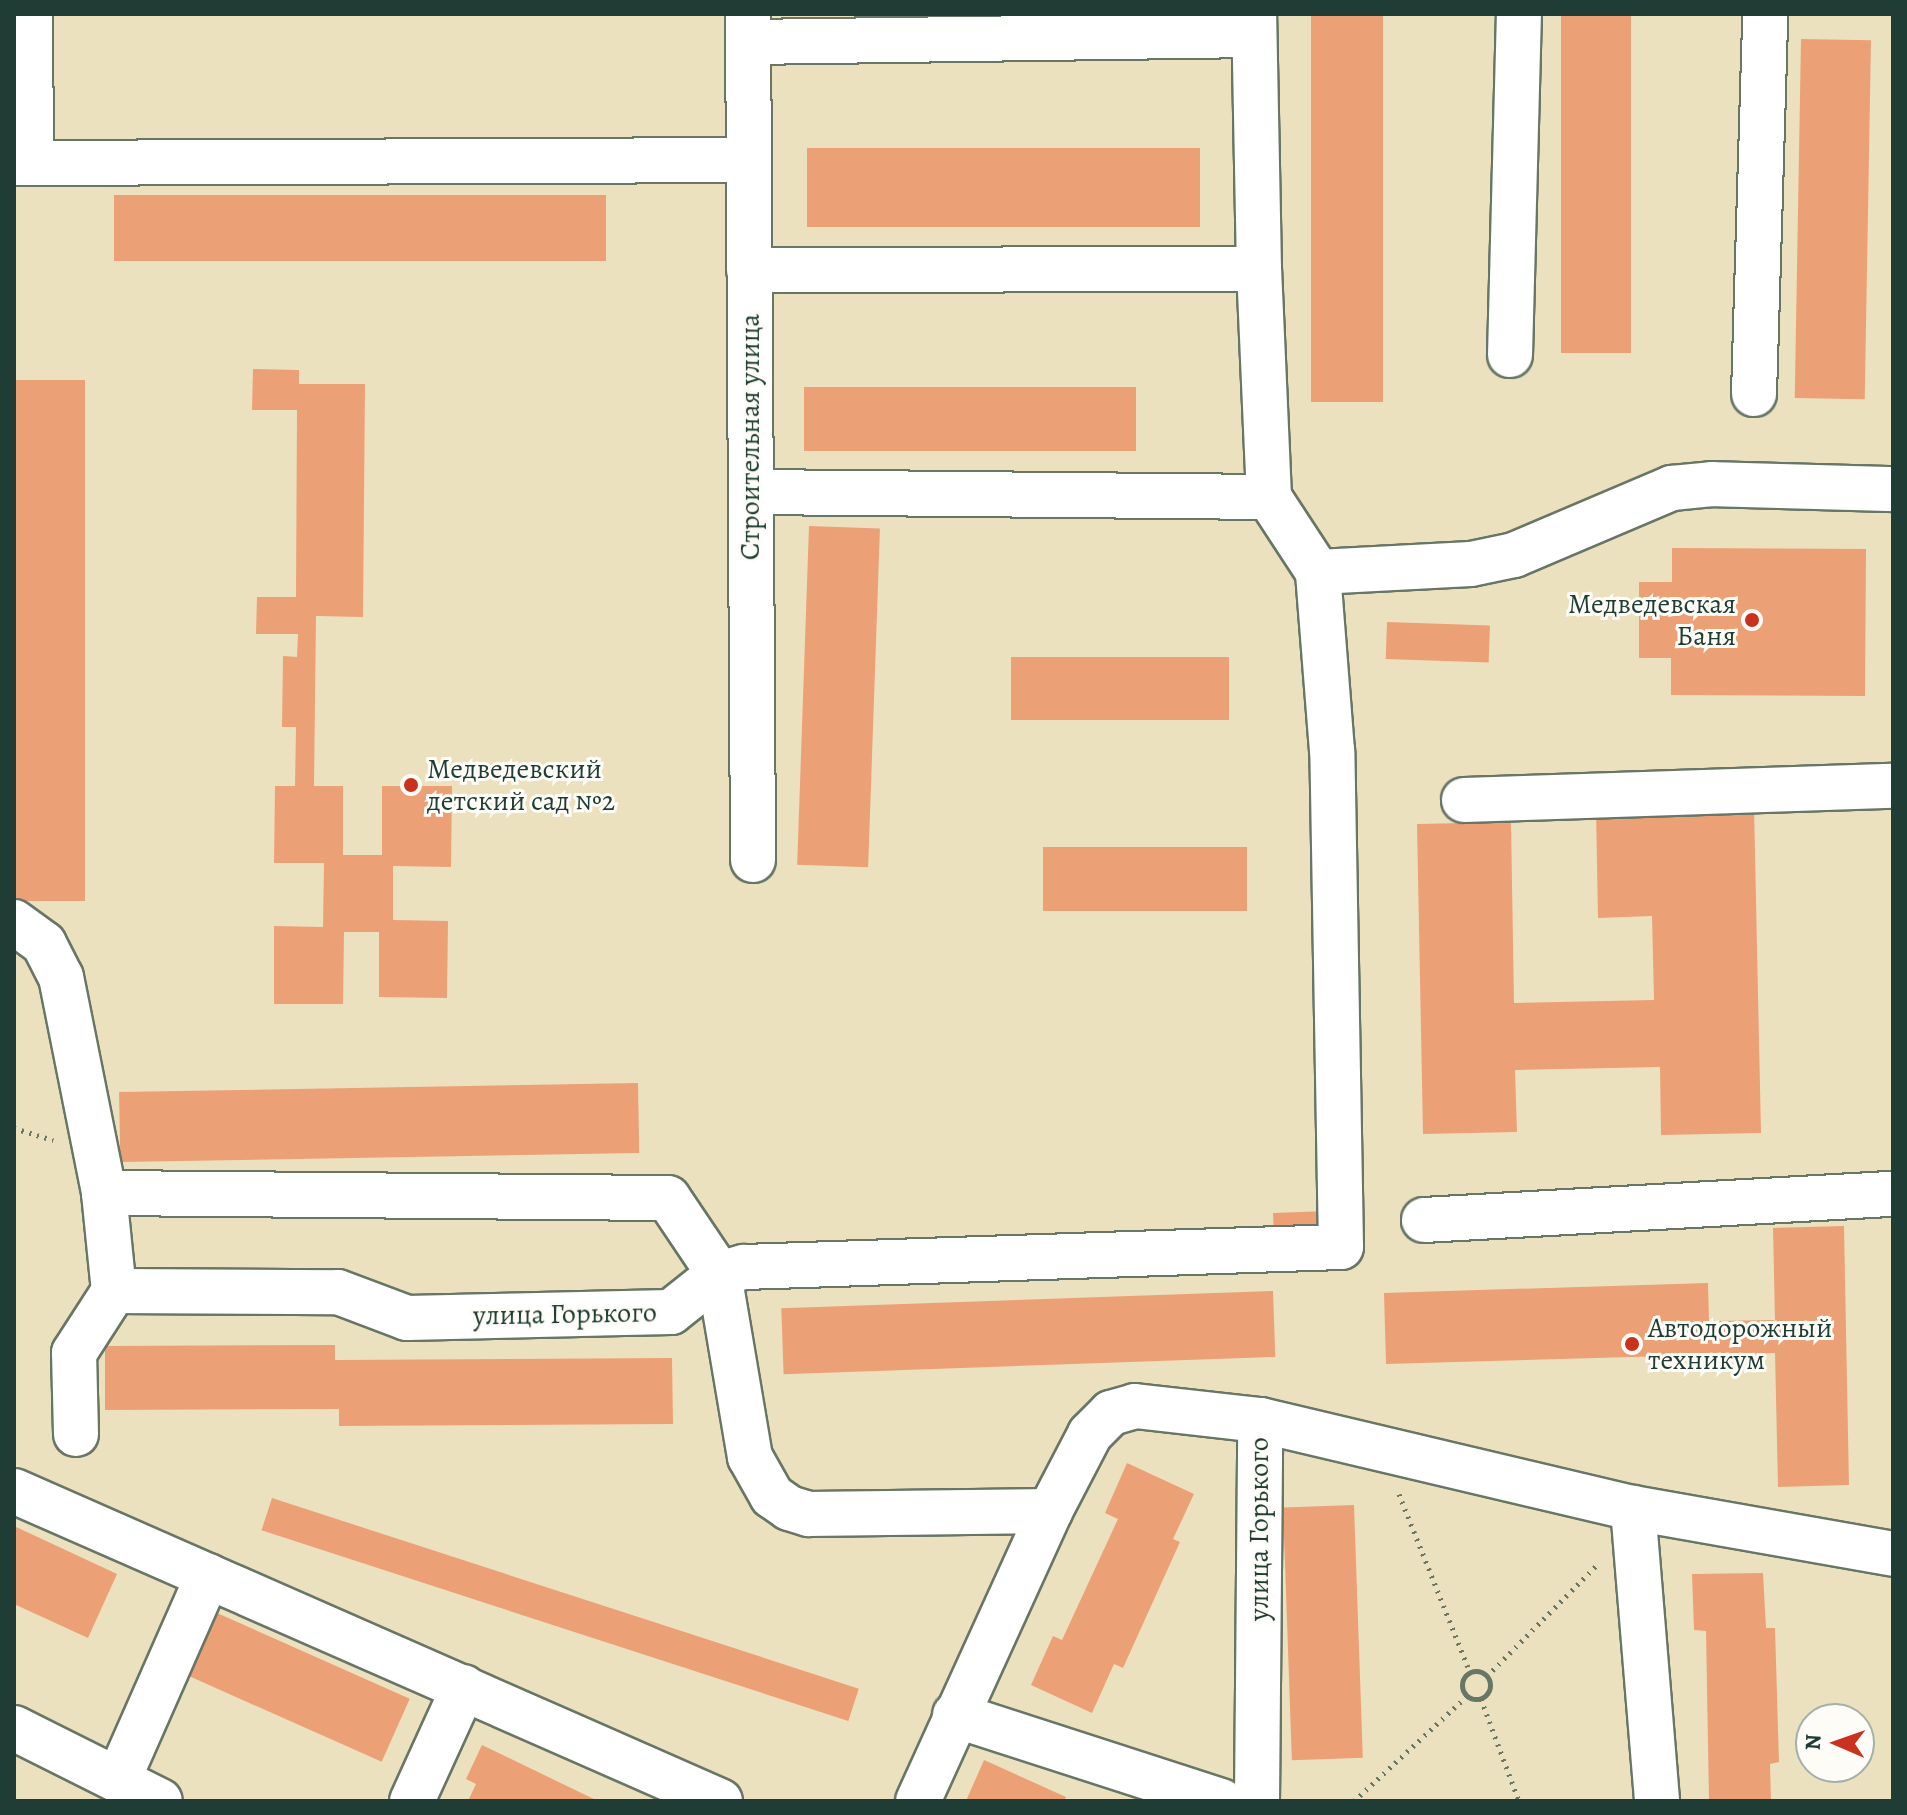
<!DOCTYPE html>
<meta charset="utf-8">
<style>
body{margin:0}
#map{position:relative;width:1907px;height:1815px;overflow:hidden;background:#ece1bf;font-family:Alegreya,serif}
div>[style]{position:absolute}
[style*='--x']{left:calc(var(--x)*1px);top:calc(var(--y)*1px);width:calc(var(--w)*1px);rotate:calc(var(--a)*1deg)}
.building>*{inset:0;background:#eca076;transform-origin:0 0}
.path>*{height:5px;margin-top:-2.5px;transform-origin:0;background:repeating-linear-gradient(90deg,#677665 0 2px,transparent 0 8px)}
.path>.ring{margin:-2.5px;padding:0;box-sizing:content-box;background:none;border:5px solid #677665;border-radius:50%}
.roads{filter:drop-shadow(2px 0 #677665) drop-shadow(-2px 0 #677665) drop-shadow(0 2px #677665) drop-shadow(0 -2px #677665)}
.minor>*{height:44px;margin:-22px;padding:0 22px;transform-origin:22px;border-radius:22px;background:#fff}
.dots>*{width:22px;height:22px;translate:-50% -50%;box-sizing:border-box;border:4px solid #fdfcf7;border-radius:50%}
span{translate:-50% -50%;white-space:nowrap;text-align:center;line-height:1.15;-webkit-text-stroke:6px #fdfcf7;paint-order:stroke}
.street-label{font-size:28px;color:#1f3d34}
.poi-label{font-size:28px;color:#1f3d34}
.right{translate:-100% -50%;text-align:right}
.left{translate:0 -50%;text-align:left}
.frame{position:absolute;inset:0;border:16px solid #1f3d34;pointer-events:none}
.north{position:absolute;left:1795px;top:1703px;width:80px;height:80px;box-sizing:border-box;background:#fdfcf7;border:2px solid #a4b0a9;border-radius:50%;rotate:272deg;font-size:22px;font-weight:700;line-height:32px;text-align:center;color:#1f3d34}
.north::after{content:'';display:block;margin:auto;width:28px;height:36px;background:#c8321e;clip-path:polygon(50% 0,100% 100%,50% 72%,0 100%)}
</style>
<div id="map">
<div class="building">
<i style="left:1311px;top:14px;width:72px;height:388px"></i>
<i style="left:1561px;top:14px;width:70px;height:339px"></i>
<i style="left:1801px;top:39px;width:70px;height:359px;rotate:1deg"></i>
<i style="left:1200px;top:148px;width:79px;height:393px;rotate:90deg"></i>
<i style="left:606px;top:195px;width:66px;height:492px;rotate:90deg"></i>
<i style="clip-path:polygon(253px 369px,299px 370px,299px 384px,365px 384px,363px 617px,316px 616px,314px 786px,343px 786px,343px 855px,382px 855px,382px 786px,452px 786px,451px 867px,393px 866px,393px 920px,448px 921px,447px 998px,379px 997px,379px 932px,344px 932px,343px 1004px,274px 1004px,274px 926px,323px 927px,324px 863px,274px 863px,275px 786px,295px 786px,296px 727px,282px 727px,283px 656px,297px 657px,298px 634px,256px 634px,257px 597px,296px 597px,297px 410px,252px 410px)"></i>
<i style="left:16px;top:380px;width:69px;height:521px"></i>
<i style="left:1136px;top:387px;width:64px;height:332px;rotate:90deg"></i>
<i style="left:809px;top:526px;width:71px;height:339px;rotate:2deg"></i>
<i style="clip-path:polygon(1672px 548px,1866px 549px,1865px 696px,1671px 695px,1671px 658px,1639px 658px,1639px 582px,1672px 582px)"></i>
<i style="left:1387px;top:622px;width:103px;height:37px;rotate:2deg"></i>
<i style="left:1229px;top:657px;width:63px;height:218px;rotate:90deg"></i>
<i style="clip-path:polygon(1754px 806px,1761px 1133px,1661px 1135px,1660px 1067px,1515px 1070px,1517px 1132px,1423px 1134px,1417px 824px,1511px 822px,1514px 1003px,1654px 1000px,1652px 916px,1598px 918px,1596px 809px)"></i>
<i style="left:1043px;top:847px;width:204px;height:64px"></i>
<i style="left:638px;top:1083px;width:70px;height:519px;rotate:89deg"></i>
<i style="left:1328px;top:1211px;width:29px;height:55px;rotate:88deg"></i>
<i style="clip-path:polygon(1844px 1226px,1849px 1485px,1778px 1487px,1775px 1353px,1386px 1364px,1384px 1293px,1708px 1283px,1709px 1321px,1775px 1320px,1773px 1228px)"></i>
<i style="left:1273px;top:1291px;width:66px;height:492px;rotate:88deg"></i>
<i style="clip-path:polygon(335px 1345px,335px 1360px,672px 1358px,673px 1424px,339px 1426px,339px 1409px,105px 1410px,105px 1346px)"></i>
<i style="clip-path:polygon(1127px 1463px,1194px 1494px,1173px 1539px,1180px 1542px,1123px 1668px,1114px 1664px,1092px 1713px,1031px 1685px,1053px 1636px,1062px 1640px,1118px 1519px,1105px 1513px)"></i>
<i style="left:272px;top:1498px;width:617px;height:34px;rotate:18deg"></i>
<i style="left:1354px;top:1505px;width:253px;height:71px;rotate:88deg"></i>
<i style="clip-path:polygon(14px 1526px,117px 1574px,88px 1638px,14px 1604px)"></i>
<i style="clip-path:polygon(1763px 1573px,1766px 1628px,1775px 1628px,1779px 1762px,1770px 1764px,1771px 1801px,1709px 1801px,1706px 1631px,1694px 1630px,1692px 1574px)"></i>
<i style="left:217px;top:1613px;width:211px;height:69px;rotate:24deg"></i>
<i style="clip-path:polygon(482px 1745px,598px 1801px,468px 1801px,476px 1784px,466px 1779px)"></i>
<i style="clip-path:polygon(984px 1760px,1066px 1797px,1064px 1801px,966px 1801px)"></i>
</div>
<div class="path">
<i style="--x:14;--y:1128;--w:41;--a:17.1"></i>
<i style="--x:1399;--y:1494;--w:192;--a:68.3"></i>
<i class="ring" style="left:1462px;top:1671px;width:23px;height:23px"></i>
<i style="--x:1487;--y:1676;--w:159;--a:-45.3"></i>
<i style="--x:1481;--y:1699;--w:109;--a:69.6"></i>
<i style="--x:1354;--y:1801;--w:154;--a:-42.9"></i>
</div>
<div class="roads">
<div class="minor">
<i style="--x:30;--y:14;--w:148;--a:89.6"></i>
<i style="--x:748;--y:14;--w:846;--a:89.66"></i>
<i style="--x:748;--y:42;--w:505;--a:-0.79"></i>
<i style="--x:14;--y:163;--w:734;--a:-0.23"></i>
<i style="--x:749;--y:270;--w:510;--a:-0.11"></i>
<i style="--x:1510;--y:355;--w:341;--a:-88.5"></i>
<i style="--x:1754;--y:394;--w:380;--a:-88.3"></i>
<i style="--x:751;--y:492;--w:518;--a:0.55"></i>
<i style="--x:1318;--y:572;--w:153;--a:-3"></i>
<i style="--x:1471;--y:564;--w:44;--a:-11.8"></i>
<i style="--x:1514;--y:555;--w:172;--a:-23"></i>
<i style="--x:1672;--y:488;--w:40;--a:-5.7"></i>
<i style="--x:1712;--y:484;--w:181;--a:1.6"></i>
<i style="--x:1464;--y:800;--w:429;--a:-1.9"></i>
<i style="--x:14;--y:922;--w:37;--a:36"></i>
<i style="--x:44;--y:944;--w:37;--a:63"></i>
<i style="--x:61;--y:977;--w:220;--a:78.7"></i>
<i style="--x:104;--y:1193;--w:99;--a:84.2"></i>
<i style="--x:114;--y:1291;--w:224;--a:0.3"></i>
<i style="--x:338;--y:1292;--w:74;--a:20.6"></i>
<i style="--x:407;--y:1318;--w:264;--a:-1.3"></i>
<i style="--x:671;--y:1312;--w:61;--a:-38.4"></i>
<i style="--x:719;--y:1274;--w:186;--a:80.4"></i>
<i style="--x:750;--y:1457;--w:45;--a:60.6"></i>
<i style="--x:772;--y:1496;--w:21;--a:35"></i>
<i style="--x:789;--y:1508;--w:21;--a:17"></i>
<i style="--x:809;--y:1514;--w:241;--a:-0.7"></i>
<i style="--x:104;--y:1193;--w:564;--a:0.51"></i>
<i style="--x:668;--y:1198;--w:92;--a:56.1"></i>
<i style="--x:719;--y:1274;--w:26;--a:-16"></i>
<i style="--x:744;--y:1267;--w:597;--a:-1.92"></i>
<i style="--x:1341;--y:1247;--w:496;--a:-91"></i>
<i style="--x:1332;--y:751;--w:180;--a:-94.5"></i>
<i style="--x:1318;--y:572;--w:90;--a:-123.2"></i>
<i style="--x:1269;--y:497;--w:228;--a:-92.5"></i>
<i style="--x:1259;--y:269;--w:255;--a:-91.1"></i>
<i style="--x:1424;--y:1220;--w:470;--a:-3.2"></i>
<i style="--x:76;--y:1434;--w:81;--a:-91.4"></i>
<i style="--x:74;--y:1353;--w:74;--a:-57.2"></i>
<i style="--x:14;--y:1491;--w:771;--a:23.71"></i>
<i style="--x:1633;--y:1508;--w:294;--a:85.3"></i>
<i style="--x:955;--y:1715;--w:280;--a:17.9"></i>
<i style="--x:14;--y:1728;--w:163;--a:26.6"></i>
<i style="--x:118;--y:1780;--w:223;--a:-66.2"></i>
<i style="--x:412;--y:1801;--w:125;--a:-65.5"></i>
<i style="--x:918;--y:1801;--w:319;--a:-65.5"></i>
<i style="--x:1050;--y:1511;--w:87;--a:-62.5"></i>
<i style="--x:1090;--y:1434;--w:30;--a:-45"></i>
<i style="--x:1111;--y:1413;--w:25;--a:-16"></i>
<i style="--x:1135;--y:1406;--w:126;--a:6.4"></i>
<i style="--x:1260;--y:1420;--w:383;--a:13.3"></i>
<i style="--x:1633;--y:1508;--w:264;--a:10"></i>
<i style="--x:1257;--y:1801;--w:381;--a:-89.5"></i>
</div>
</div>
<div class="dots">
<i style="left:1752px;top:620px;background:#c8321e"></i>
<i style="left:411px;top:785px;background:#c8321e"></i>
<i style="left:1632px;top:1344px;background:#c8321e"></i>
</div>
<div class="street-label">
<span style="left:750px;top:437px;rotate:-90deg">Строительная улица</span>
<span style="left:565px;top:1314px;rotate:-1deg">улица Горького</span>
<span style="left:1259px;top:1529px;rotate:-90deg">улица Горького</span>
</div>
<div class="poi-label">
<span class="right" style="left:1736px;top:620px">Медведевская<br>Баня</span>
<span class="left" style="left:427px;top:785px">Медведевский<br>детский сад №2</span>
<span class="left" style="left:1648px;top:1344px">Автодорожный<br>техникум</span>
</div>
<div class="frame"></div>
<div class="north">N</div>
</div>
